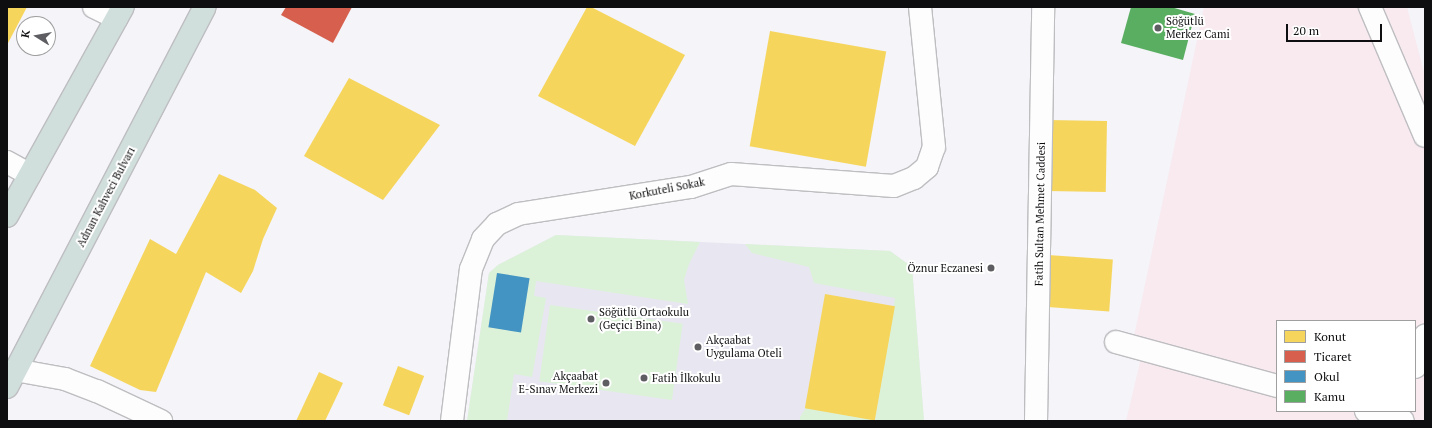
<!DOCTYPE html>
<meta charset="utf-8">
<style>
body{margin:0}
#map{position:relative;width:1432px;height:428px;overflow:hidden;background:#f4f4f9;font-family:"PT Serif",serif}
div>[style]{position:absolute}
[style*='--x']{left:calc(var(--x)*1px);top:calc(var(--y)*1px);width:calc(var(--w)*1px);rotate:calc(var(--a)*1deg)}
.industrial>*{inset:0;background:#f8eaef}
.built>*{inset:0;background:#e8e7f1}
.green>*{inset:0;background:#dcf2d8;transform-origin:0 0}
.homes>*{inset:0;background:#f6d55c;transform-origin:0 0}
.shops>*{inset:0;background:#d6604d}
.schools>*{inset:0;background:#4393c3;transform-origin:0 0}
.public>*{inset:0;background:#5aae61}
.roads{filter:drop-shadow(1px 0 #bebec1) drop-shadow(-1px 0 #bebec1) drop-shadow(0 1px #bebec1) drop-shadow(0 -1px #bebec1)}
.minor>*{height:22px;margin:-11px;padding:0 11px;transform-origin:11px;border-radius:11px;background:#fdfdfe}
.tertiary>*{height:22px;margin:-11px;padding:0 11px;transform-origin:11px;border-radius:11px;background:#fdfdfe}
.trunk>*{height:22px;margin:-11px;padding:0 11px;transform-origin:11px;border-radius:11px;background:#d0dedc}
.dots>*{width:11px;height:11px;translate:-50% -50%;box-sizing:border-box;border:2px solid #fff;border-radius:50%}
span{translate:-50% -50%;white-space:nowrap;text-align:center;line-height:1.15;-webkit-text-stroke:4px #fff;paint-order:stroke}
.poi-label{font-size:11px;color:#0e0e11}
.left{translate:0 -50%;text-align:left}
.right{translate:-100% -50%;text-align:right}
.street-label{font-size:11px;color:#0e0e11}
.frame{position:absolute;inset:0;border:8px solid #0e0e11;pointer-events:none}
.legend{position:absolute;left:1276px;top:320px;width:140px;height:92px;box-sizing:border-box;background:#fff;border:1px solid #9f9fa0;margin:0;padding:5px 7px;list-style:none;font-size:12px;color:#0e0e11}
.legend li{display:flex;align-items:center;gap:8px;height:20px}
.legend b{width:20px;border:1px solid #9f9fa0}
.north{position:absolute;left:16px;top:16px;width:40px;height:40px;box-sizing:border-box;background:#fff;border:1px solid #9f9fa0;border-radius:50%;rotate:281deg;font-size:11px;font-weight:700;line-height:16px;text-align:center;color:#0e0e11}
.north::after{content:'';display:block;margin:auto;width:14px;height:18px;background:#5e5e62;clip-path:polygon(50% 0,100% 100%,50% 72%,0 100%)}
.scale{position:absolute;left:1286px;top:24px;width:96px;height:18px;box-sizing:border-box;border:2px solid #0e0e11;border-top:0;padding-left:5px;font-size:12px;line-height:14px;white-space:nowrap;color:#0e0e11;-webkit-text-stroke:3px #fff;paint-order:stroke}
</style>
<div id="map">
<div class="industrial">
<i style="clip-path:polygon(evenodd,1204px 7px,1407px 7px,1425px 76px,1425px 421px,1126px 421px,1146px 337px,1134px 336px,1204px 7px,1277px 321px,1415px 321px,1415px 411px,1277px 411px,1277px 321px)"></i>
</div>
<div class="built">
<i style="clip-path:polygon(556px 235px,890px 251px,912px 267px,924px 421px,467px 421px,489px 273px,498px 265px)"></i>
</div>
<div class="green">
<i style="clip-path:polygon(556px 235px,700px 242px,689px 264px,684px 280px,688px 304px,536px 281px,534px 296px,546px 298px,532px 377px,514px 374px,507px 421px,467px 421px,489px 273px,498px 265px)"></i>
<i style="clip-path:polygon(745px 244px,890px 251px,912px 267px,924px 421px,800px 421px,800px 417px,806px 408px,875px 420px,895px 298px,814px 283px,809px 267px,752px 253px)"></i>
<i style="left:550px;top:305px;width:134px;height:77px;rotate:8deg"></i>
</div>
<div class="homes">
<i style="clip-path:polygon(7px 7px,27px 7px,7px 45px)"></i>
<i style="clip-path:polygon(587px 7px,591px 7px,685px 55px,635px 146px,538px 96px)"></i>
<i style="left:770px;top:31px;width:118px;height:117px;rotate:10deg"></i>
<i style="clip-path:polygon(349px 78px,440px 125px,383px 200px,304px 156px)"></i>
<i style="left:1048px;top:120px;width:59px;height:71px;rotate:1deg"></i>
<i style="clip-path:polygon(219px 174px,255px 190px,277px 208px,263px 239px,253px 271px,241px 293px,206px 272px,156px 392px,140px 390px,90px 366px,150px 239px,176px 254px)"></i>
<i style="left:1048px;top:255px;width:65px;height:52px;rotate:4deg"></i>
<i style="left:825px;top:294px;width:71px;height:116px;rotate:10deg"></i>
<i style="left:398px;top:366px;width:28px;height:42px;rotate:21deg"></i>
<i style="clip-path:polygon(319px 372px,343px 383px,325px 421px,296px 421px)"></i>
</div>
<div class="shops">
<i style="clip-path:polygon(286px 7px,352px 7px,333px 43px,281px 15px)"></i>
</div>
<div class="schools">
<i style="left:497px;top:273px;width:33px;height:55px;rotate:9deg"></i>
</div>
<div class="public">
<i style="clip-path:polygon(1131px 7px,1171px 7px,1195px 14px,1183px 60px,1121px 43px)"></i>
</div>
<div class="roads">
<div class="minor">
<i style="--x:94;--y:7;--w:25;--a:26"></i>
<i style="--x:1370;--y:7;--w:140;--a:66.9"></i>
<i style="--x:7;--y:162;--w:26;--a:29"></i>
<i style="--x:1116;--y:342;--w:167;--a:15.3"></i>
<i style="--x:1415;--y:367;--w:33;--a:-72"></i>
<i style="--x:15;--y:370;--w:51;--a:10.2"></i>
<i style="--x:65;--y:379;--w:34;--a:21"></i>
<i style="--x:97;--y:391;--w:71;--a:25.1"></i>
<i style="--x:1366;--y:411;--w:38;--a:15"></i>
<i style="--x:452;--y:421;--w:153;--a:-82.9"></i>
<i style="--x:471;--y:269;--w:32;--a:-68"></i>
<i style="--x:483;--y:239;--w:21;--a:-47"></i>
<i style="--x:497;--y:224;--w:23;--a:-25"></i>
<i style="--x:518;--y:214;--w:175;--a:-8.9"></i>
<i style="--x:691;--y:187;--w:42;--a:-18"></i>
<i style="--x:731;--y:174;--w:163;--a:4.2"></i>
<i style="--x:894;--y:186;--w:22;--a:-22"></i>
<i style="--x:914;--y:178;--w:17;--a:-40"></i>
<i style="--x:927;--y:167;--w:21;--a:-71"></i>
<i style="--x:934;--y:147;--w:141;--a:-95.7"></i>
</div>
<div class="tertiary">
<i style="--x:1036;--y:421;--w:414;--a:-89"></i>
</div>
<div class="trunk">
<i style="--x:7;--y:216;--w:239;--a:-61"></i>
<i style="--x:7;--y:387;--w:428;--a:-62.5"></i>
</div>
</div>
<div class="dots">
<i style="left:1158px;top:28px;background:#5e5e62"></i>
<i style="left:991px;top:268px;background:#5e5e62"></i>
<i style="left:591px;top:319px;background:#5e5e62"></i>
<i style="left:698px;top:347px;background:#5e5e62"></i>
<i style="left:644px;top:378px;background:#5e5e62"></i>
<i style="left:606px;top:383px;background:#5e5e62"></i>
</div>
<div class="poi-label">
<span class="left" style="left:1166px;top:28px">Söğütlü<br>Merkez Cami</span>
<span class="right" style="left:983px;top:268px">Öznur Eczanesi</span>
<span class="left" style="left:599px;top:319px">Söğütlü Ortaokulu<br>(Geçici Bina)</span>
<span class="left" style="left:706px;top:347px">Akçaabat<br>Uygulama Oteli</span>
<span class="right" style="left:598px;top:383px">Akçaabat<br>E-Sınav Merkezi</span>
<span class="left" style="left:652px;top:378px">Fatih İlkokulu</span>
</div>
<div class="street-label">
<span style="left:667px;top:189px;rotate:-11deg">Korkuteli Sokak</span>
<span style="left:106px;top:197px;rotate:-62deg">Adnan Kahveci Bulvarı</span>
<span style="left:1040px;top:214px;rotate:-89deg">Fatih Sultan Mehmet Caddesi</span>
</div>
<div class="frame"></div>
<ul class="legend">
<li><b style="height:11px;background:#f6d55c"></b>Konut</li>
<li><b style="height:11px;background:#d6604d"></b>Ticaret</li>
<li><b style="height:11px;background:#4393c3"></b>Okul</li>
<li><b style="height:11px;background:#5aae61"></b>Kamu</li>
</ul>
<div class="north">K</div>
<div class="scale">20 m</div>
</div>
